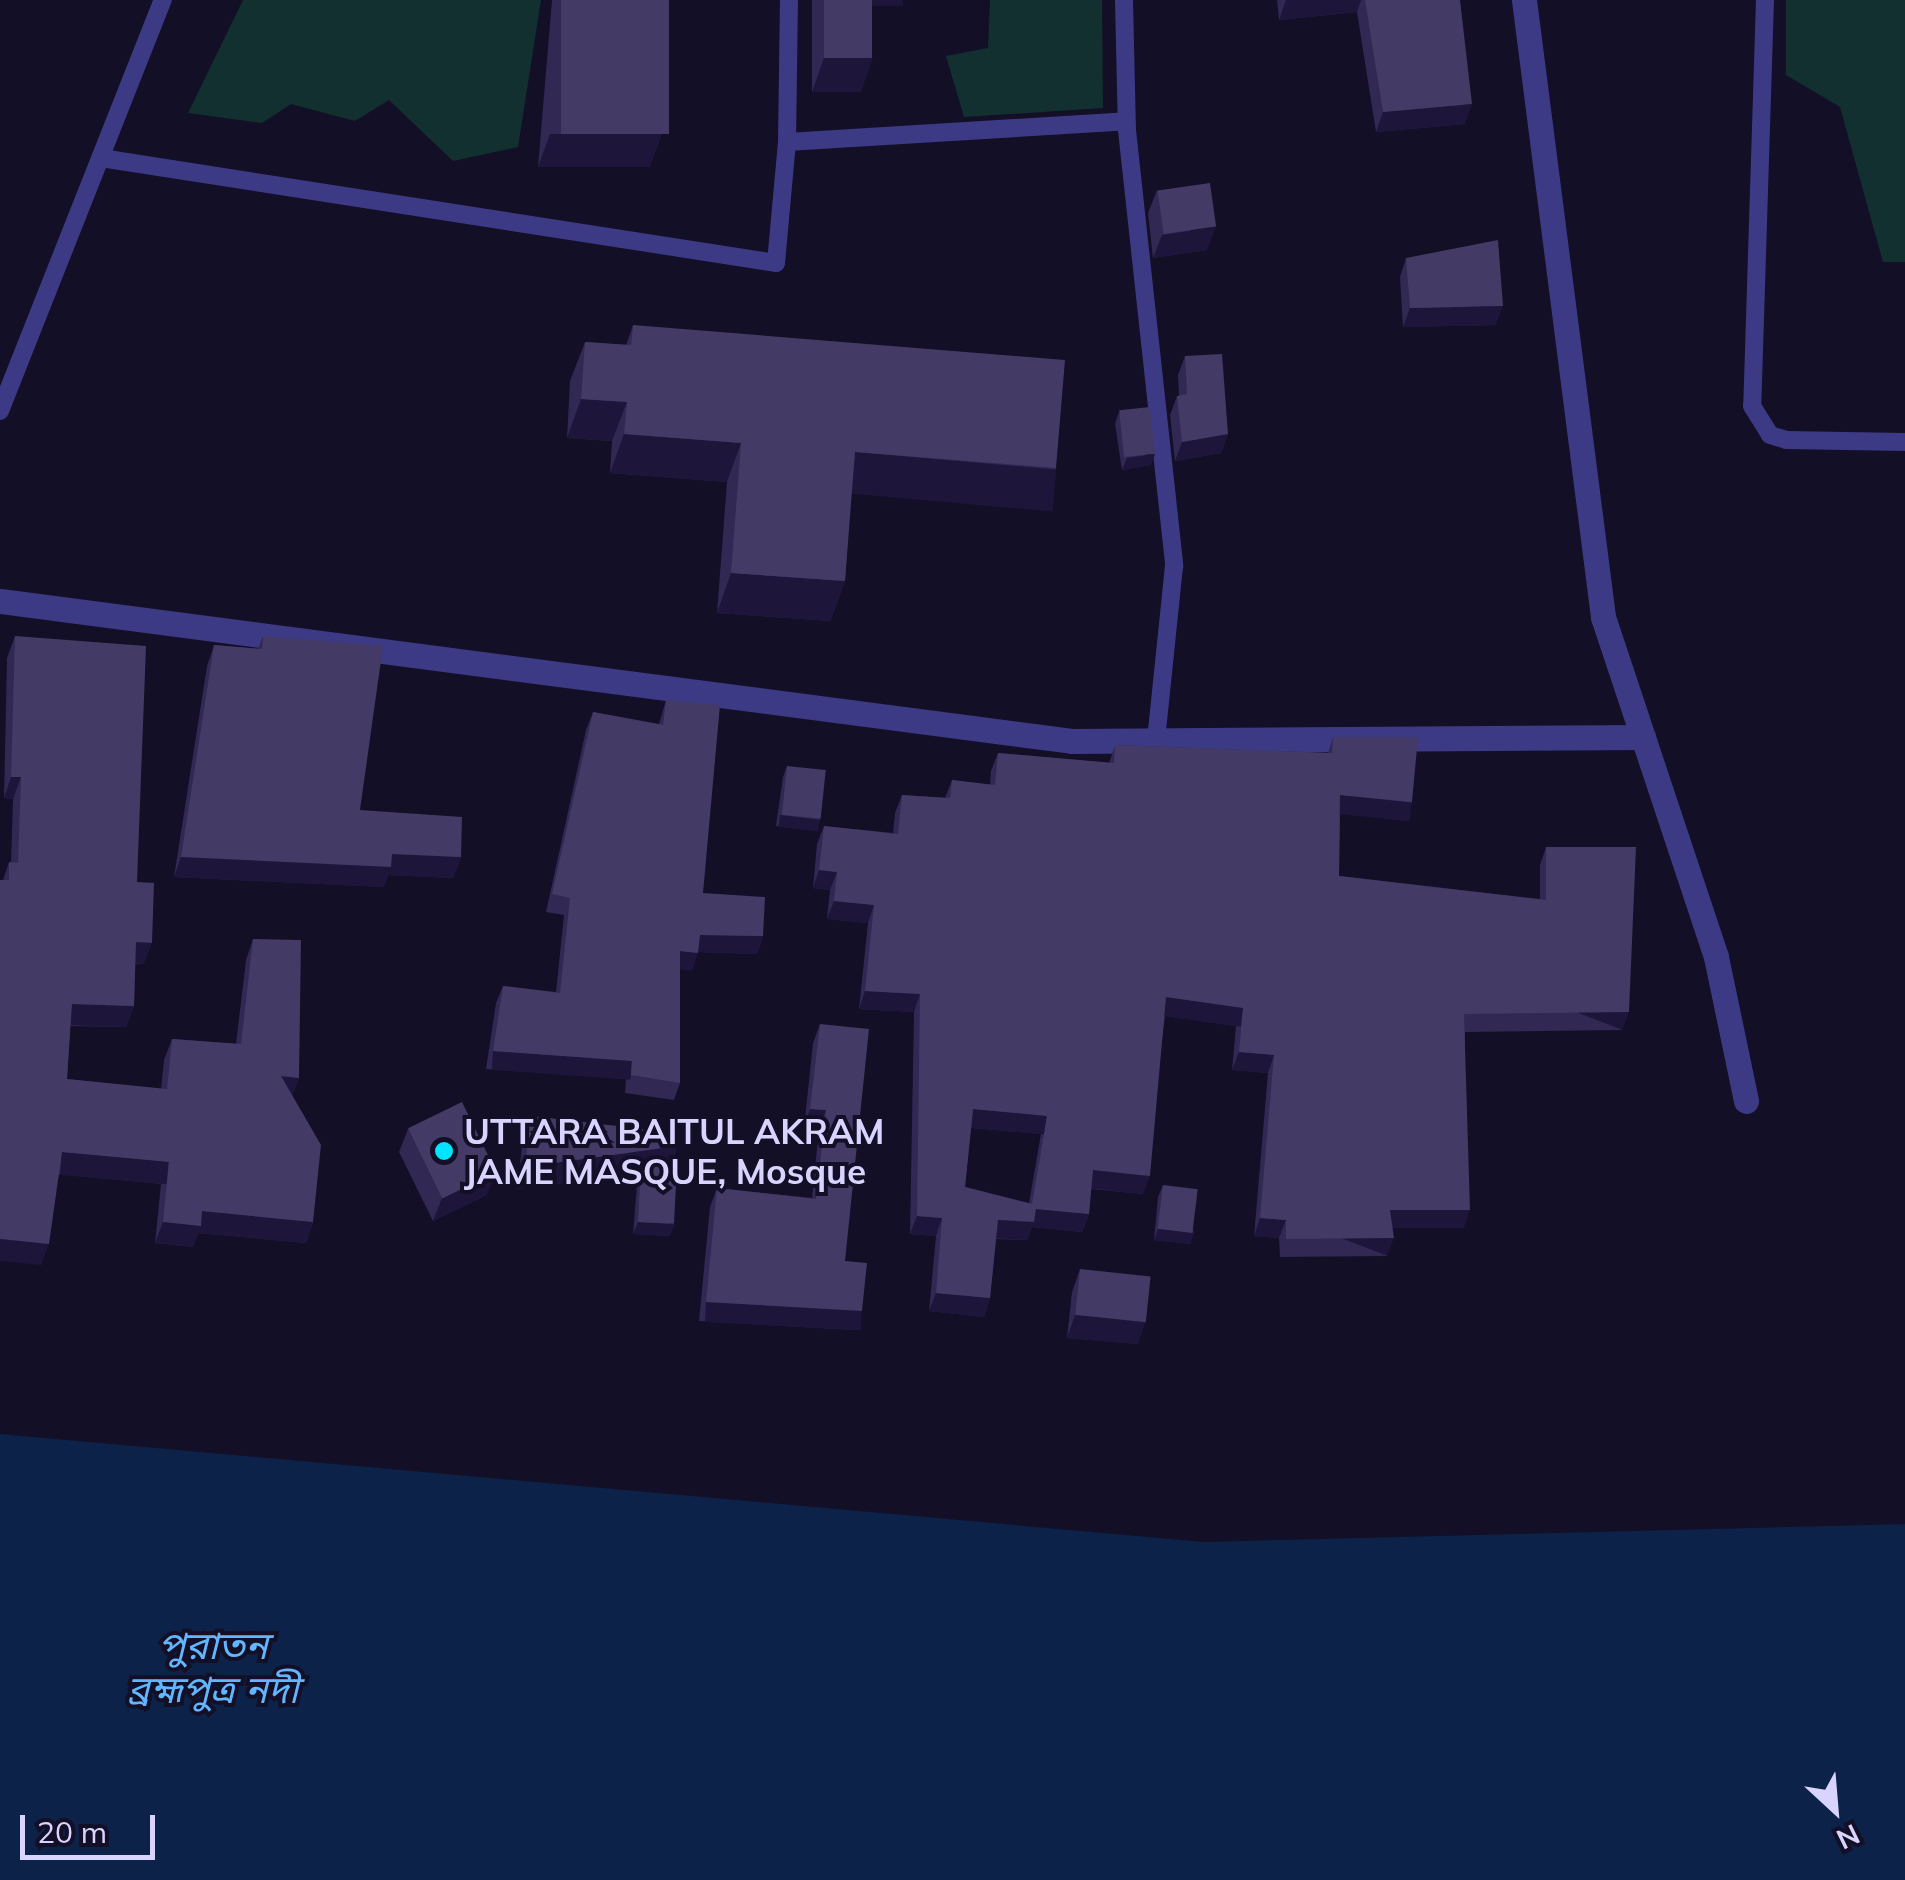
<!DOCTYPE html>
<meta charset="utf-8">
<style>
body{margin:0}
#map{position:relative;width:1905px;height:1880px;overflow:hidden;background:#130f26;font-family:Mulish,"Noto Sans Bengali",sans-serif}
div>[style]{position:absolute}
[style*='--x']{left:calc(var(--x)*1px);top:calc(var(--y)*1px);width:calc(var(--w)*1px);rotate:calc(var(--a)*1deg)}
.green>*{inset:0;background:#12302f}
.water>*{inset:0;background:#0c2248}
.service>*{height:18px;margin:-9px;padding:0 9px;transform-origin:9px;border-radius:9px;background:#3d3a85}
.minor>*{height:25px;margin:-12.5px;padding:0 12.5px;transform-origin:12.5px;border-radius:12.5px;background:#3d3a85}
.tertiary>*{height:25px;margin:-12.5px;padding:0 12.5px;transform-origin:12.5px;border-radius:12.5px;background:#3d3a85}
.wall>*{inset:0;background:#312854}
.shaded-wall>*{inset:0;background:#1d163a;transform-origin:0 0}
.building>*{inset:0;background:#433a66;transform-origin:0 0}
.dots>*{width:28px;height:28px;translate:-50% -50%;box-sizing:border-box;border:5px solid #130f26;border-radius:50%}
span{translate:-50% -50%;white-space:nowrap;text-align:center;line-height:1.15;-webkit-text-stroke:8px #130f26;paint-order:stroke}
.poi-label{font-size:35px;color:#d9d4ff;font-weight:700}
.left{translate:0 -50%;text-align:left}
.water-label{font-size:38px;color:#62b6ff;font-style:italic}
.north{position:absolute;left:1785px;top:1760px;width:100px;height:100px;-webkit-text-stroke:8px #130f26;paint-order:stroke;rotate:154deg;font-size:28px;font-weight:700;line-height:40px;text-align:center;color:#d9d4ff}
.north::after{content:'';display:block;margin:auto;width:35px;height:45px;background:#d9d4ff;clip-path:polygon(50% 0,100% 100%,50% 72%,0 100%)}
.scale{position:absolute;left:20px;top:1815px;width:135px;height:45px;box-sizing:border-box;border:5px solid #d9d4ff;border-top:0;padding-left:12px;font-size:30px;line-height:35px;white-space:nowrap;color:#d9d4ff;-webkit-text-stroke:8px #130f26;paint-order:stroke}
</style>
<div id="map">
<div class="green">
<i style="clip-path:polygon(243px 0,541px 0,518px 147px,453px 161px,389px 100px,355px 121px,291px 104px,262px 123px,188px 113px)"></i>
<i style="clip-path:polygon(990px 0,1102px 0,1103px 108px,964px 117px,946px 56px,988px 48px)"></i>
<i style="clip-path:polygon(1786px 0,1905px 0,1905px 262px,1883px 262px,1840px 107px,1786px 75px)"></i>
</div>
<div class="water">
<i style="clip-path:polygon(0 1434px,1204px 1542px,1905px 1524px,1905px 1880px,0 1880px)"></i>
</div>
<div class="service">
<i style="--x:1124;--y:0;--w:129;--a:88.7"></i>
<i style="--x:1765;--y:0;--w:406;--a:91.8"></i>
<i style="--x:1752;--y:406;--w:34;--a:58"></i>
<i style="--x:1770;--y:435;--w:17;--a:17"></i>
<i style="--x:1786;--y:440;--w:119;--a:1"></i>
<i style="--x:787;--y:142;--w:142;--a:-89.2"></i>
<i style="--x:101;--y:158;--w:683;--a:8.84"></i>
<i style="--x:776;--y:263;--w:121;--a:-84.8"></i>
<i style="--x:787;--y:142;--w:340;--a:-3.5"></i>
<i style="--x:1126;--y:121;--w:448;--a:83.8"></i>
<i style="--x:1174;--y:566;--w:176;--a:95.9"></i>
<i style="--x:0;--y:411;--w:442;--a:-68.4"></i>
</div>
<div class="minor">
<i style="--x:0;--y:601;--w:1081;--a:7.44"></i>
<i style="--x:1072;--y:741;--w:571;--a:-0.4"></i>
</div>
<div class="tertiary">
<i style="--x:1524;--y:0;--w:622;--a:82.7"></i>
<i style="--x:1603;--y:617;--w:358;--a:71.6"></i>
<i style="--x:1716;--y:957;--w:147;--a:78.2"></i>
</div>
<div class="wall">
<i style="clip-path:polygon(552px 0,669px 0,650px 167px,538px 167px)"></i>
<i style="clip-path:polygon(812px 0,903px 0,901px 6px,872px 6px,861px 92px,812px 92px)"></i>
<i style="clip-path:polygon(1277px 0,1460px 0,1465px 124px,1376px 132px,1357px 12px,1279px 20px)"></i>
<i style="clip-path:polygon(1157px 190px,1207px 250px,1153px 258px,1148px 213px)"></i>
<i style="clip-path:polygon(1406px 258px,1496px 325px,1403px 327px,1400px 277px)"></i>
<i style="clip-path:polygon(633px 325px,1056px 468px,1041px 507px,851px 492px,845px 581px,830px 621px,717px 613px,727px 482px,610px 473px,612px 441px,567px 438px,570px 381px,585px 342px,626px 345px)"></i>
<i style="clip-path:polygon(1185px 356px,1228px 434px,1221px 453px,1175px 461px,1170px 415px,1177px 396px,1179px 396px,1178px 375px)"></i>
<i style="clip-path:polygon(1119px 412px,1151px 465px,1122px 470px,1115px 424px)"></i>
<i style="clip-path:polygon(15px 636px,137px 882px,144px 964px,135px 964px,134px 1006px,126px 1027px,70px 1026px,67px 1079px,161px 1089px,164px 1060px,172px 1039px,236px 1044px,246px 960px,253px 939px,299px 1078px,292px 1096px,313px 1222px,306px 1243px,198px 1233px,193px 1247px,155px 1243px,161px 1184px,59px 1174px,41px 1265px,3px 880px,9px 862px,11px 863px,13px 799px,4px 798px,7px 658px)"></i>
<i style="clip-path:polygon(263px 636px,360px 810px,461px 857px,453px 878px,388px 875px,384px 887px,174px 877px,207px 666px,214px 645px,258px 649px)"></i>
<i style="clip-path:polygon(666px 700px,703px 893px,763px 936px,757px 954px,698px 952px,692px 970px,680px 969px,680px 1083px,674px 1100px,625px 1093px,626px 1079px,486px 1069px,496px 1003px,503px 986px,556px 992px,564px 915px,546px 912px,586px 730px,593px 712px,659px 724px)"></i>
<i style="clip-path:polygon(evenodd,1333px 737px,1412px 802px,1405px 820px,1340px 813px,1339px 876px,1540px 899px,1540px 865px,1546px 847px,1622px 1030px,1465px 1032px,1464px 1228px,1392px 1228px,1387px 1256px,1280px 1257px,1279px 1238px,1254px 1236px,1268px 1073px,1232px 1070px,1236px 1026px,1165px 1016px,1143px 1194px,1091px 1189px,1089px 1214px,1082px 1232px,1032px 1227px,1027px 1240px,996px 1239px,990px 1298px,984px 1317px,929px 1311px,936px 1236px,910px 1234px,914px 1012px,859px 1009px,868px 923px,827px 919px,830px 890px,813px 888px,817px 844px,824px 826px,893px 833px,895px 813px,902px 795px,945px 798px,952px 780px,990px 785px,991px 771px,998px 753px,1109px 763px,1115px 745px,1328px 753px,1333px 737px,971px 1128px,1041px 1134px,1029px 1203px,965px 1187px,971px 1128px)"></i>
<i style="clip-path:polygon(787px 766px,820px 820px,816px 831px,776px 826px,783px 777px)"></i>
<i style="clip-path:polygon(820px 1024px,845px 1261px,855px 1330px,699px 1321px,710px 1207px,717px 1188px,812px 1198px,819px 1129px,804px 1128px,813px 1043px)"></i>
<i style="clip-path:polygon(531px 1116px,670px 1167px,670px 1236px,633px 1234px,638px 1173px,517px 1189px,523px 1139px)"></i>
<i style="clip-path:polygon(408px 1129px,487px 1195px,433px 1221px,399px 1152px)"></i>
<i style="clip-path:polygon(1163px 1185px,1194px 1232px,1190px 1244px,1154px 1240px,1158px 1197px)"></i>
<i style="clip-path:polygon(1080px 1269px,1138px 1344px,1067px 1338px,1072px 1292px)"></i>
</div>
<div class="shaded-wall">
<i style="left:862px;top:0;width:41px;height:6px"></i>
<i style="clip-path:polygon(1286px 0,1361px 0,1357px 12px,1279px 20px)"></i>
<i style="clip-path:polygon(824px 58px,873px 58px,861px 92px,812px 92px)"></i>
<i style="clip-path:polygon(1472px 104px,1465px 124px,1376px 132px,1383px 112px)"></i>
<i style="clip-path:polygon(550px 134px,662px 134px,650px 167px,538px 167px)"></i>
<i style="clip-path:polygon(1216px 227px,1207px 250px,1153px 258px,1162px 235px)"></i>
<i style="clip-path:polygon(1503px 306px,1496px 325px,1403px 327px,1410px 308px)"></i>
<i style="clip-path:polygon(581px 399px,627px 402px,612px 441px,567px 438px)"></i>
<i style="clip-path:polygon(624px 434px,741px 443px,727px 482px,610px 473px)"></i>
<i style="clip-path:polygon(1228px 434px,1221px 453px,1175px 461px,1182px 442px)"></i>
<i style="left:855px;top:452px;width:202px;height:42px;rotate:5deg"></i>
<i style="clip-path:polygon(1155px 454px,1151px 465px,1122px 470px,1127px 458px)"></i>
<i style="clip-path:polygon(731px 573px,845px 581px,830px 621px,717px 613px)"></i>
<i style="clip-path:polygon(11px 777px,21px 777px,13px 799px,4px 798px)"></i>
<i style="left:1340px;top:795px;width:72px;height:19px;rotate:6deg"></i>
<i style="left:780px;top:815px;width:40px;height:12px;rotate:7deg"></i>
<i style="clip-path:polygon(392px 854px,461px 857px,453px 878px,388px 875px,384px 887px,174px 877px,181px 857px)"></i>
<i style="clip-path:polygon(819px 870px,837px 872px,830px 890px,813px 888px)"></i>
<i style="clip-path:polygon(834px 901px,874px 905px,868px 923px,827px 919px)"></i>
<i style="clip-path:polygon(700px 935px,763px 936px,757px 954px,694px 952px)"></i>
<i style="clip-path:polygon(136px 942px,152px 943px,144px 964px,128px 963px)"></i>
<i style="clip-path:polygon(680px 951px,698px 953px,692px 970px,674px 969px)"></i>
<i style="clip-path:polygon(865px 991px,920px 994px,914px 1012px,859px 1009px)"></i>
<i style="left:1166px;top:997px;width:78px;height:19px;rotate:8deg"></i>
<i style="clip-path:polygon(72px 1004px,134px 1006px,126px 1027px,64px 1025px)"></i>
<i style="left:1629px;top:1012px;width:19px;height:165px;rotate:111deg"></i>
<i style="left:493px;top:1051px;width:139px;height:19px;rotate:4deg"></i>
<i style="clip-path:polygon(1239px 1052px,1274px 1055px,1268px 1073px,1232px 1070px)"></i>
<i style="clip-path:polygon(281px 1076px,299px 1078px,291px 1099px)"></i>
<i style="clip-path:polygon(810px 1109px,826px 1110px,819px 1129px,804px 1128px)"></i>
<i style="left:973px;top:1109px;width:74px;height:19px;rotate:5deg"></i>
<i style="clip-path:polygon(678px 1146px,670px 1169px,641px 1165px,638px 1173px,517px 1189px,525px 1167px)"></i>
<i style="left:62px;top:1152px;width:107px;height:23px;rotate:5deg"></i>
<i style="clip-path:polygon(1093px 1170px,1150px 1176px,1143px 1194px,1086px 1188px)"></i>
<i style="clip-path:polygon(496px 1172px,487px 1195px,433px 1221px,442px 1198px)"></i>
<i style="clip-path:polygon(1036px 1209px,1089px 1214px,1082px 1232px,1032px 1227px,1027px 1240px,991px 1238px,998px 1220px)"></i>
<i style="clip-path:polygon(1390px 1210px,1470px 1210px,1464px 1228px,1383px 1228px)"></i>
<i style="clip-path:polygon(202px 1211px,313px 1222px,306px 1243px,198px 1233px,193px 1247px,155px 1243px,163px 1222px)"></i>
<i style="clip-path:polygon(917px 1216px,942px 1218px,936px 1236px,910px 1234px)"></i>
<i style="clip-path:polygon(1260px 1218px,1286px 1220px,1279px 1238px,1254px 1236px)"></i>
<i style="clip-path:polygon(638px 1222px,675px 1224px,670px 1236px,633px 1234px)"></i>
<i style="clip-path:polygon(1158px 1229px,1194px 1232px,1190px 1244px,1154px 1240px)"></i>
<i style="left:1394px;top:1238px;width:19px;height:108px;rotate:111deg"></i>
<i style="clip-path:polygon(0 1239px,49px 1244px,41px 1265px,0 1261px)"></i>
<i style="clip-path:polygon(936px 1293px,990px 1298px,984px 1317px,929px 1311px)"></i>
<i style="left:706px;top:1302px;width:156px;height:20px;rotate:3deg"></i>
<i style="clip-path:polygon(1075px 1315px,1146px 1321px,1138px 1344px,1067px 1338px)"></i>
</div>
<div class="building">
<i style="left:561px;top:0;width:108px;height:134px"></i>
<i style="left:824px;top:0;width:48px;height:58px"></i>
<i style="clip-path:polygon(1365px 0,1460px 0,1472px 104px,1383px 112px)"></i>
<i style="left:1210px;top:183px;width:44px;height:53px;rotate:82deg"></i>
<i style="clip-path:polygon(1498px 240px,1503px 306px,1410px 308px,1406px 258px)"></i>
<i style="clip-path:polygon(633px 325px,1065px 360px,1056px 468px,855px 452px,845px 581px,731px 573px,741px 443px,624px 434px,627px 402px,581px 399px,585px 342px,631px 345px)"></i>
<i style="clip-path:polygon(1222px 354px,1228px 434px,1182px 442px,1177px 396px,1187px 394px,1185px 356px)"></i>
<i style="left:1150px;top:407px;width:47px;height:31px;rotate:84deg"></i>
<i style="clip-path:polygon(15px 636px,146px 646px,137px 882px,154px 883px,152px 943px,136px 942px,134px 1006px,72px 1004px,67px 1079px,167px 1089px,172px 1039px,241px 1044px,253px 939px,301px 940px,299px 1078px,281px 1076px,321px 1145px,313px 1222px,202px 1211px,201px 1226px,163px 1222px,169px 1162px,62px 1152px,49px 1244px,0 1239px,0 880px,9px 880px,9px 862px,18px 863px,21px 777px,11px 777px)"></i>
<i style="clip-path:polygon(263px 636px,383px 646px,360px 810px,462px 817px,461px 857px,392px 854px,391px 867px,181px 857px,214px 645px,262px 649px)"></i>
<i style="clip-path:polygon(666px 700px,720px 705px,703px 893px,765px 897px,763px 936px,700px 935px,698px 953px,680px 951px,680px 1083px,631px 1075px,632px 1061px,493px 1051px,503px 986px,560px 993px,570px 898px,552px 894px,593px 712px,663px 725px)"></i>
<i style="clip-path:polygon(evenodd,1333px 737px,1418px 737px,1412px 802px,1340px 795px,1339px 876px,1546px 900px,1546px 847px,1636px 847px,1629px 1012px,1464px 1014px,1470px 1210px,1390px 1210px,1394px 1238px,1286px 1239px,1286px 1220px,1260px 1218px,1274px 1055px,1239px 1052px,1243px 1008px,1166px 997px,1150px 1176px,1093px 1170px,1089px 1214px,1036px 1209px,1034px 1222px,998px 1220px,990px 1298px,936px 1293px,942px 1218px,917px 1216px,920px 994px,865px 991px,874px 905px,834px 901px,837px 872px,819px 870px,824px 826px,898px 834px,902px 795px,950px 798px,952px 780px,995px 785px,998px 753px,1114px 763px,1115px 745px,1332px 753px,1333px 737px,973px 1109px,1047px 1116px,1032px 1204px,965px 1187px,973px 1109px)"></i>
<i style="left:787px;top:766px;width:39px;height:49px;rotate:6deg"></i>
<i style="clip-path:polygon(820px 1024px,869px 1029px,845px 1261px,867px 1263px,862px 1311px,706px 1302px,717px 1188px,816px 1199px,826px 1110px,810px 1109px)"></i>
<i style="left:462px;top:1102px;width:78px;height:60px;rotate:64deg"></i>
<i style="clip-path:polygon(531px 1116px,678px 1133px,678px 1146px,525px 1167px)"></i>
<i style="left:641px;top:1165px;width:36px;height:57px;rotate:3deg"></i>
<i style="left:1163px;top:1185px;width:35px;height:44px;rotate:7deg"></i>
<i style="left:1080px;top:1269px;width:71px;height:46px;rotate:6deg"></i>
</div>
<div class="dots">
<i style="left:444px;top:1151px;background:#00e5ff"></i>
</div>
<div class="poi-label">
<span class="left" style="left:464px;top:1151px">UTTARA BAITUL AKRAM<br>JAME MASQUE, Mosque</span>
</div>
<div class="water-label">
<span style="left:213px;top:1668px">পুরাতন<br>ব্রহ্মপুত্র নদী</span>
</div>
<div class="north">N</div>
<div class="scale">20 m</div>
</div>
